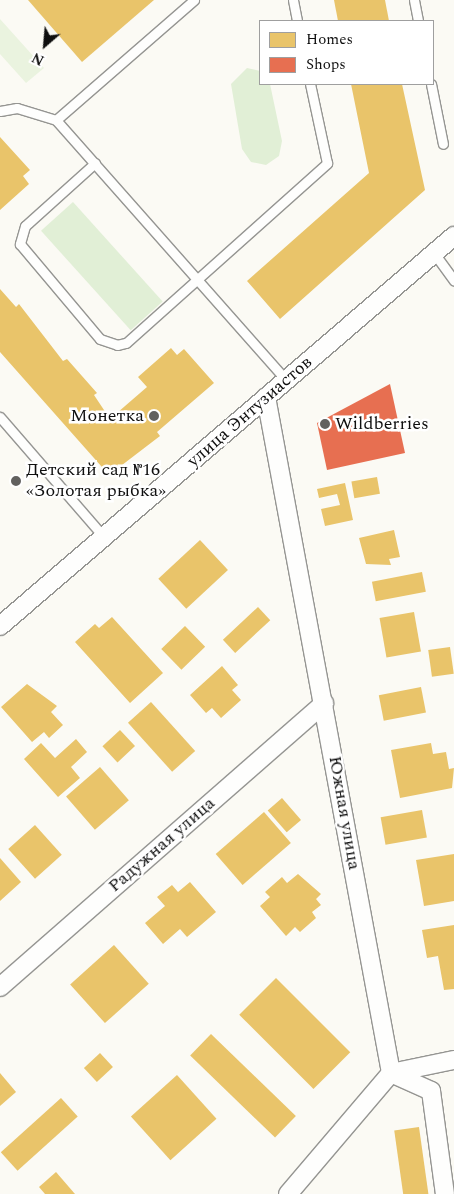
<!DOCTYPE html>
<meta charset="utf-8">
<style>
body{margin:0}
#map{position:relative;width:454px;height:1194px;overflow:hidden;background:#fbfaf4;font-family:Spectral,serif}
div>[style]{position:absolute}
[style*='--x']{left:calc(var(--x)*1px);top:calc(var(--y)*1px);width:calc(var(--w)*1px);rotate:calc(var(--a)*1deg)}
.green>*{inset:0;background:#e1efd6;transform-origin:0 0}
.pitch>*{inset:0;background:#eaf3df}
.homes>*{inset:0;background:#e9c46a;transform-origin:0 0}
.shops>*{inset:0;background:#e76f51}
.roads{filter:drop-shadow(1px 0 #959592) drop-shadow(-1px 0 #959592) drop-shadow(0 1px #959592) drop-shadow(0 -1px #959592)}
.service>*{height:9px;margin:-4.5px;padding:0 4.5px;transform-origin:4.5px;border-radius:4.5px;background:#fefefd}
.minor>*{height:18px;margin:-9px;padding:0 9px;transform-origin:9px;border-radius:9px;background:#fefefd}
.dots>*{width:14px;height:14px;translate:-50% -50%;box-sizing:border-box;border:2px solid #fff;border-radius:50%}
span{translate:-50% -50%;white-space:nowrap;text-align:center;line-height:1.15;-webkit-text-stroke:5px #fff;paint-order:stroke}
.street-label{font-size:18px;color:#0f0f0f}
.poi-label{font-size:18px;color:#0f0f0f}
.right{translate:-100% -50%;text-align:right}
.left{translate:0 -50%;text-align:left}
.legend{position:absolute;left:259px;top:20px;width:175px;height:65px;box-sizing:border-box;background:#fff;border:1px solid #9f9f9f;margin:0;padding:6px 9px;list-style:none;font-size:15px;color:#0f0f0f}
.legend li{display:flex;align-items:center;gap:10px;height:25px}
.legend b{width:25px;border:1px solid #9f9f9f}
.north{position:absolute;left:20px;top:20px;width:50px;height:50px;-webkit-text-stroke:4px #fff;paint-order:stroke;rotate:207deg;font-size:14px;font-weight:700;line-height:20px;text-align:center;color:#0f0f0f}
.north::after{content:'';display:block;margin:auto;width:18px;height:22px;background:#0f0f0f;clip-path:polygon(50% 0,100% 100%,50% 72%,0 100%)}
</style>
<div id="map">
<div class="green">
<i style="clip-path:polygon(247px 68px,260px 71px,260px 84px,270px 84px,282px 141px,279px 156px,266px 165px,251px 162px,242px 149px,231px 84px)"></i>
<i style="left:73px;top:202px;width:134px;height:43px;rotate:48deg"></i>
</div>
<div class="pitch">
<i style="clip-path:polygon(0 19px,44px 68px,26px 83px,0 54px)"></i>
</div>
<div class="homes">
<i style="clip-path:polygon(28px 0,154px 0,82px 62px)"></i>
<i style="clip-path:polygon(334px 0,385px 0,389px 21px,338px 21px)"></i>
<i style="clip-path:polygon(351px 84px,402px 84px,425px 190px,280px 319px,247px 281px,369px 173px)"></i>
<i style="clip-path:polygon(0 137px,30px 170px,23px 176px,29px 184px,0 210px)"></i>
<i style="clip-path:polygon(0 289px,16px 307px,19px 304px,63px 361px,67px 359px,97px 393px,94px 395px,110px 419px,147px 387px,138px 377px,171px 348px,177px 355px,184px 349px,214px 383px,157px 432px,160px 436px,109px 475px,0 352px)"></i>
<i style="left:377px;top:477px;width:17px;height:26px;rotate:80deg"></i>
<i style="clip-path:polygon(345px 483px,353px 520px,325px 526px,321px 509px,340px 505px,337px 494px,319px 498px,317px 489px)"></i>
<i style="clip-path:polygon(394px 530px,400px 557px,389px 559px,391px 565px,366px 564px,359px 538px)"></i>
<i style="left:200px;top:540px;width:41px;height:57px;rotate:47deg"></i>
<i style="left:422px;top:572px;width:20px;height:51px;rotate:79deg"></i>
<i style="left:258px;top:607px;width:18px;height:48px;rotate:47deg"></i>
<i style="left:414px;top:612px;width:40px;height:35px;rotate:80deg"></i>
<i style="clip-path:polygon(112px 617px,163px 673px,130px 703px,75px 642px,95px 624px,99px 628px)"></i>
<i style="left:185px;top:626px;width:29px;height:33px;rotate:46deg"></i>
<i style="left:450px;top:647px;width:27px;height:22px;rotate:82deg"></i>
<i style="clip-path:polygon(222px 666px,238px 685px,232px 690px,241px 700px,221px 718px,212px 708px,206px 713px,190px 695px)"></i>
<i style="clip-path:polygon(27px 684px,57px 706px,51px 712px,63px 725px,49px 738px,44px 732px,32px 742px,1px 707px)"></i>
<i style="left:421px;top:687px;width:26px;height:43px;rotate:79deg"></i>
<i style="left:151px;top:702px;width:66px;height:31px;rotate:48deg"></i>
<i style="left:120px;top:730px;width:22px;height:24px;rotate:47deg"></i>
<i style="clip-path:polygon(76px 739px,87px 752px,71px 767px,80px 778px,58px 797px,24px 759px,41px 743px,55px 758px)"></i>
<i style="clip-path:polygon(431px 743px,433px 754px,446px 752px,449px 769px,454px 768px,452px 788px,400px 798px,391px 750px)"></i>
<i style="left:100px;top:767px;width:44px;height:45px;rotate:49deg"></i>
<i style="left:282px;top:798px;width:29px;height:19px;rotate:49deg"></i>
<i style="left:422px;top:810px;width:28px;height:42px;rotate:80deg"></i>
<i style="left:264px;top:812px;width:41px;height:64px;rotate:49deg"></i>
<i style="left:35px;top:825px;width:40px;height:36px;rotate:48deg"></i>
<i style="clip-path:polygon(454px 854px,454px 901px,424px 906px,416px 860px)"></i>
<i style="clip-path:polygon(0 858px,21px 882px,0 901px)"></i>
<i style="clip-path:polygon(298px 874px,321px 894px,316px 899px,321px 905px,312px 912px,316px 918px,300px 932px,295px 927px,286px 936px,260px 906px,270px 897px,265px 892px,282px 877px,287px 883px)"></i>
<i style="clip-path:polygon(190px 882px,216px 912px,187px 937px,180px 929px,163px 944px,145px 923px,165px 906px,157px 897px,172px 885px,178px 892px)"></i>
<i style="clip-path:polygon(454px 925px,454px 989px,444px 990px,438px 956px,427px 958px,422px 930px)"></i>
<i style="left:114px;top:945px;width:52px;height:59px;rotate:48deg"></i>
<i style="left:276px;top:978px;width:105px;height:52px;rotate:45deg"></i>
<i style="left:211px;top:1034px;width:118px;height:30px;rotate:44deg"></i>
<i style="left:100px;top:1053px;width:19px;height:22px;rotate:47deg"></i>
<i style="clip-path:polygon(0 1073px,16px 1092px,0 1106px)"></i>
<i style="left:177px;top:1075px;width:59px;height:62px;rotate:48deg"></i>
<i style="left:61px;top:1098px;width:25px;height:81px;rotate:48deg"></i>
<i style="left:419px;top:1127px;width:68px;height:25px;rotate:82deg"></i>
<i style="clip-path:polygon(56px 1172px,75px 1194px,45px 1194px,39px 1187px)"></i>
</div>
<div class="shops">
<i style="clip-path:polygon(390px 384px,405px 453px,327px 470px,317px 423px)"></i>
</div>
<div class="roads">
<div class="service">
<i style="--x:293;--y:0;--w:21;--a:79"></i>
<i style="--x:414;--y:0;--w:21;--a:79"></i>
<i style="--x:431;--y:84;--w:61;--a:78.7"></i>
<i style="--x:0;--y:111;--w:17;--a:-10"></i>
<i style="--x:17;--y:108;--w:41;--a:17.1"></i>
<i style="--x:56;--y:120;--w:347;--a:48.5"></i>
<i style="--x:56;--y:120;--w:183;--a:-41"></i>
<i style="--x:95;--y:163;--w:94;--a:138"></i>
<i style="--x:25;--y:226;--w:19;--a:106"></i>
<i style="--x:20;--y:244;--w:124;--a:49.9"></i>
<i style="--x:100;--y:339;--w:18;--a:19"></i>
<i style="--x:117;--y:345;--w:9;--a:-13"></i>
<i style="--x:126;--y:343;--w:270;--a:-41.8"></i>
<i style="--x:327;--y:163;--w:81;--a:-102.1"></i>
<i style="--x:434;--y:253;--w:34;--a:54"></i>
<i style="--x:0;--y:417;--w:159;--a:49.1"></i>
</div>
<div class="minor">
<i style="--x:266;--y:397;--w:687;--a:79.52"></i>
<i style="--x:391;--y:1073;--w:159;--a:130.4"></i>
<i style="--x:0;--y:626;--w:599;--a:-40.66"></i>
<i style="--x:0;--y:987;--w:431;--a:-41.2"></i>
<i style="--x:391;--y:1073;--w:44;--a:24.2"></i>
<i style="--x:431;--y:1091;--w:104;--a:82.3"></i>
<i style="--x:391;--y:1073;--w:64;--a:-11.7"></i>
</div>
</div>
<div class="dots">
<i style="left:154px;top:416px;background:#62615f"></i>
<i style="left:325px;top:424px;background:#62615f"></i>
<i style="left:16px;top:481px;background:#62615f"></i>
</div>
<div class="street-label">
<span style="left:250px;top:412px;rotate:-41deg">улица Энтузиастов</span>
<span style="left:344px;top:813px;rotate:80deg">Южная улица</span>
<span style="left:162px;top:845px;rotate:-41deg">Радужная улица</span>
</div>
<div class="poi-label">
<span class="right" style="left:144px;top:416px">Монетка</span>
<span class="left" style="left:335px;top:424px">Wildberries</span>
<span class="left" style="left:26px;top:481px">Детский сад №16<br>«Золотая рыбка»</span>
</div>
<ul class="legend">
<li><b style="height:14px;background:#e9c46a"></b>Homes</li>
<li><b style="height:14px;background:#e76f51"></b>Shops</li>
</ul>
<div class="north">N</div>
</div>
